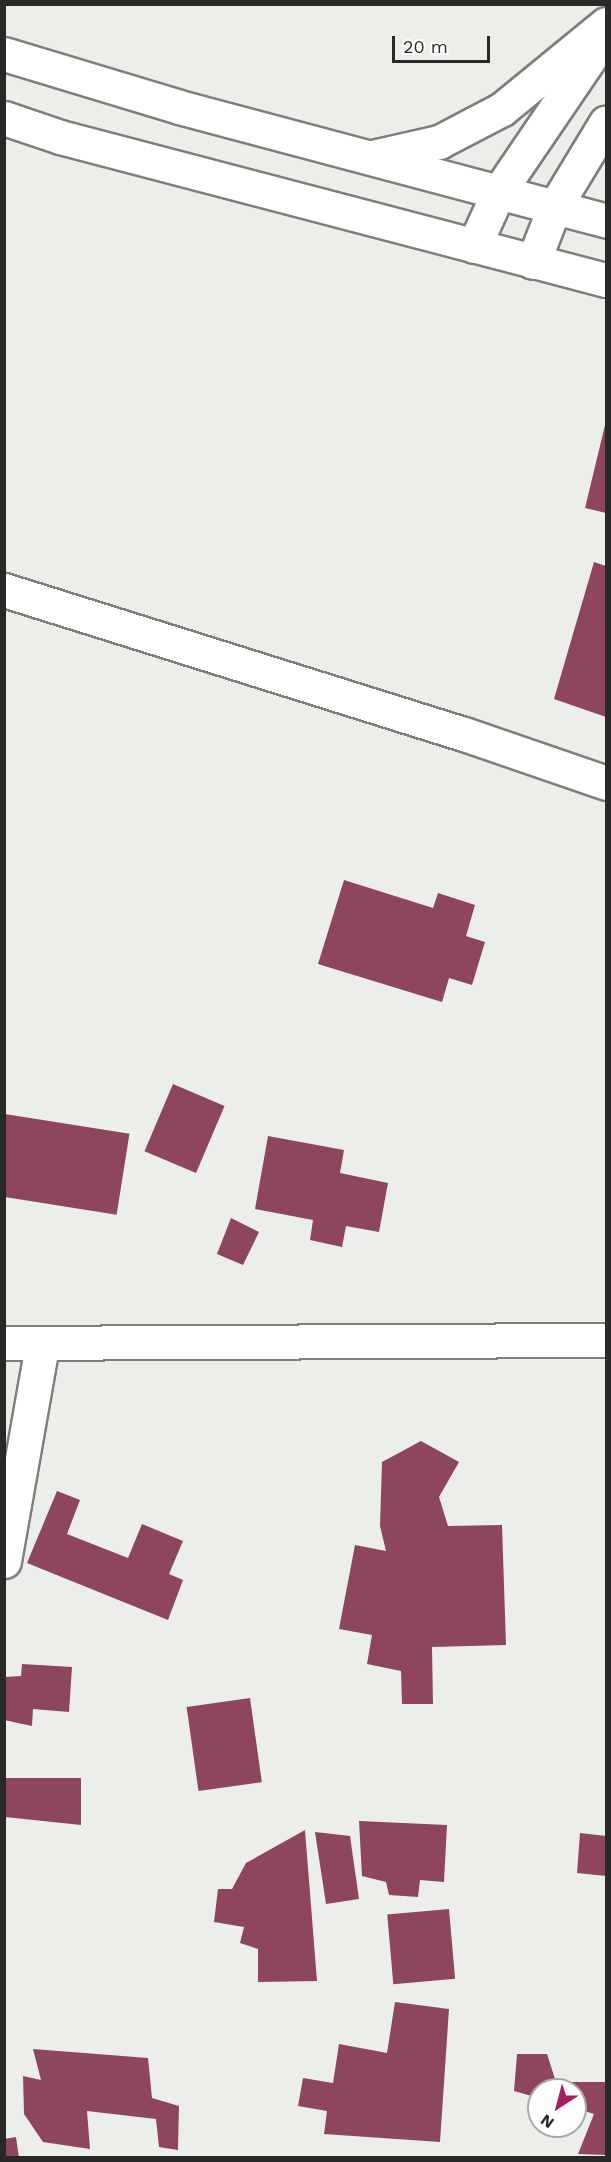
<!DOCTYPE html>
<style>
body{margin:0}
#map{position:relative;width:611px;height:2162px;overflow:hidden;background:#eceeea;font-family:"Work Sans",sans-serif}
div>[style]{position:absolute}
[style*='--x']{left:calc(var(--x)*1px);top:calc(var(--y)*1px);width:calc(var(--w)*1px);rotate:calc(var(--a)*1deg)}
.building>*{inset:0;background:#8e465f;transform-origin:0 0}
.roads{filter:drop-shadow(2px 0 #7e7f7b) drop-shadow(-2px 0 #7e7f7b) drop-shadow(0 2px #7e7f7b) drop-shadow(0 -2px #7e7f7b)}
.minor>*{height:33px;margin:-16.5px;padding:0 16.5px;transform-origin:16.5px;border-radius:16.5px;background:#fff}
.major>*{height:33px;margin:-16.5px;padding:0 16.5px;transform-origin:16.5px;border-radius:16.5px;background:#fff}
span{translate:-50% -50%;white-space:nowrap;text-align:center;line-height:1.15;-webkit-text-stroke:6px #fff;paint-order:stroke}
.frame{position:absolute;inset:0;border:6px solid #292928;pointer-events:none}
.north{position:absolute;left:527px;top:2078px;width:60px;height:60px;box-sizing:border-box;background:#fff;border:2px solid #a9a9a9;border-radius:50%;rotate:216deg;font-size:16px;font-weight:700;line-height:24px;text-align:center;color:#292928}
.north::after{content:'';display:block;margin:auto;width:21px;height:27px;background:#a91c5d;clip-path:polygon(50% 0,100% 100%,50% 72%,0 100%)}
.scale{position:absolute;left:392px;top:36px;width:98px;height:27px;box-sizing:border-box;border:3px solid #292928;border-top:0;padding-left:8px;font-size:18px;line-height:21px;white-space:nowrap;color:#292928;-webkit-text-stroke:4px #fff;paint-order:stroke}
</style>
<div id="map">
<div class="building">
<i style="clip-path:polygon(606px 421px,606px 513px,585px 508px)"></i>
<i style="clip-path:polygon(594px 562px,606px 566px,606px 717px,554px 699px)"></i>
<i style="clip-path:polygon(344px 880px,433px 908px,438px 893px,475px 905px,466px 936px,485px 942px,472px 985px,449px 978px,442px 1002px,318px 964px)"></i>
<i style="left:173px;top:1084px;width:56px;height:73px;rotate:23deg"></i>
<i style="left:5px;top:1114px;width:126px;height:82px;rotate:9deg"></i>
<i style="clip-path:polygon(268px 1136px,344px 1150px,340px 1173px,388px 1183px,379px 1232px,346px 1226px,342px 1247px,310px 1240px,313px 1220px,255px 1209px)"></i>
<i style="clip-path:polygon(231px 1218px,259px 1232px,243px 1265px,217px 1254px)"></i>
<i style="clip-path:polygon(421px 1441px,459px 1462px,439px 1497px,448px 1526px,502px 1525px,506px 1645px,432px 1647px,433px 1704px,402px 1704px,401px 1671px,367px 1664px,372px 1635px,339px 1629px,355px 1545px,386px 1551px,380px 1526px,382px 1462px)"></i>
<i style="clip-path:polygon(57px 1491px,80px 1500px,67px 1534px,128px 1558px,142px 1524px,183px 1541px,169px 1574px,183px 1580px,168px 1620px,27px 1563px)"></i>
<i style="clip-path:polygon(22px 1664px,72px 1667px,69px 1712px,33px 1709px,32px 1726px,4px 1720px,4px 1677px,21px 1676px)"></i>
<i style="left:250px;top:1698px;width:85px;height:64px;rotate:82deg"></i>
<i style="clip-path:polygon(5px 1778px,81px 1778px,81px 1825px,5px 1817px)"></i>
<i style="clip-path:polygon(359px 1821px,447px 1825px,444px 1882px,420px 1880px,418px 1897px,389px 1895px,386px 1882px,362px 1876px)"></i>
<i style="clip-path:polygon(305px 1830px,317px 1981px,258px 1982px,258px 1949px,240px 1943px,244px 1927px,214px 1922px,218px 1889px,232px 1889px,246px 1863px)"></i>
<i style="clip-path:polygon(315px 1832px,350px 1836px,359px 1899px,326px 1904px)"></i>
<i style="clip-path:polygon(580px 1833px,606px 1836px,606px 1876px,577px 1873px)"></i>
<i style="left:449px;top:1909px;width:70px;height:62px;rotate:85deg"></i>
<i style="clip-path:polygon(395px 2002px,449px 2009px,440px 2142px,324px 2134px,327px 2111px,298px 2106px,303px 2078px,333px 2083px,339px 2044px,387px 2053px)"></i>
<i style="clip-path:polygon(33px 2049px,148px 2058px,152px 2098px,179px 2106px,178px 2150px,159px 2147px,156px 2119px,87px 2111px,90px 2149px,43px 2142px,24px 2114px,23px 2076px,41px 2080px)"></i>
<i style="clip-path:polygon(517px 2054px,547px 2054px,556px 2082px,606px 2082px,606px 2155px,578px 2154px,594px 2114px,575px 2108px,575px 2090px,539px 2090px,539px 2098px,514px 2091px)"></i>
<i style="clip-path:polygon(16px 2137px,19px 2158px,4px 2158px,4px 2139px)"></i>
</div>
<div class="roads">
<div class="minor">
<i style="--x:474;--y:246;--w:58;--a:-65.6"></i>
<i style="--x:498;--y:193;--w:192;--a:-55.8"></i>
<i style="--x:533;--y:262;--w:58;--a:-68.7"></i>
<i style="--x:554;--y:208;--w:100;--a:-58.8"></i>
<i style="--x:4;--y:590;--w:482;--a:17.4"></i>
<i style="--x:464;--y:734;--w:150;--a:19"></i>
<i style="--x:4;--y:1343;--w:602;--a:-0.29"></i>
<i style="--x:4;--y:1561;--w:219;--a:-80"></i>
</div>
<div class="major">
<i style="--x:4;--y:54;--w:183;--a:16.8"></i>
<i style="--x:179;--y:107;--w:442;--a:14.9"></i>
<i style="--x:4;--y:118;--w:59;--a:18.7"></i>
<i style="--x:60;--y:137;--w:564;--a:14.68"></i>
<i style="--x:372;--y:157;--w:69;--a:-12.6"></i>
<i style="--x:439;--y:142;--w:71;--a:-27.6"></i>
<i style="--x:502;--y:109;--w:134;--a:-39.3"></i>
</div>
</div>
<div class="frame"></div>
<div class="north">N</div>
<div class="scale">20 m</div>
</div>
